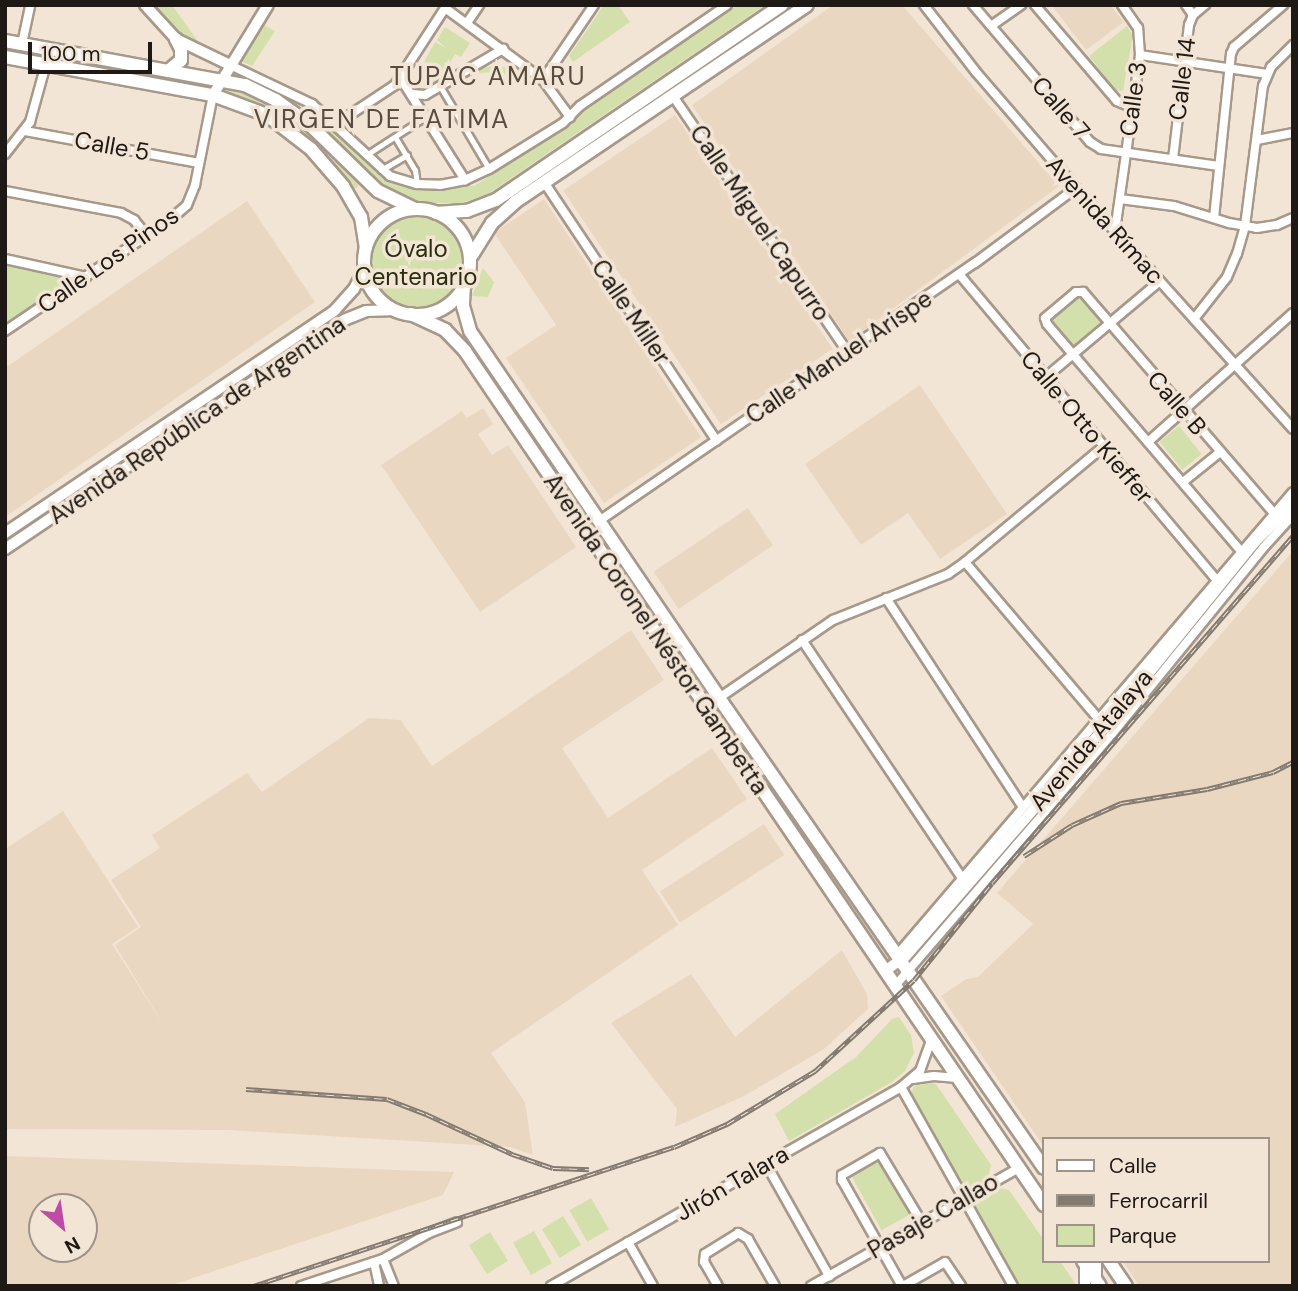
<!DOCTYPE html>
<meta charset="utf-8">
<style>
body{margin:0}
#map{position:relative;width:1298px;height:1291px;overflow:hidden;background:#f3e5d6;font-family:"DM Sans",sans-serif}
div>[style]{position:absolute}
[style*='--x']{left:calc(var(--x)*1px);top:calc(var(--y)*1px);width:calc(var(--w)*1px);rotate:calc(var(--a)*1deg)}
.built>*{inset:0;background:#ead7c2;transform-origin:0 0}
.green>*{inset:0;background:#d4e0ab;transform-origin:0 0}
.round{border-radius:50%}
.roads{filter:drop-shadow(2px 0 #a6998a) drop-shadow(-2px 0 #a6998a) drop-shadow(0 2px #a6998a) drop-shadow(0 -2px #a6998a)}
.pedestrian>*{height:5px;margin:-2.5px;padding:0 2.5px;transform-origin:2.5px;border-radius:2.5px;background:#fff}
.minor>*{height:8px;margin:-4px;padding:0 4px;transform-origin:4px;border-radius:4px;background:#fff}
.tertiary>*{height:10px;margin:-5px;padding:0 5px;transform-origin:5px;border-radius:5px;background:#fff}
.secondary>*{height:10px;margin:-5px;padding:0 5px;transform-origin:5px;border-radius:5px;background:#fff}
.primary>*{height:12px;margin:-6px;padding:0 6px;transform-origin:6px;border-radius:6px;background:#fff}
.primary>.ring{margin:-6px;padding:0;box-sizing:content-box;background:none;border:12px solid #fff;border-radius:50%}
.rail>*{height:5px;margin-top:-2.5px;transform-origin:0;background:repeating-linear-gradient(90deg,#f3e5d6 0 8px,#837a70 0 16px);box-sizing:border-box;border-block:2px solid #837a70}
span{translate:-50% -50%;white-space:nowrap;text-align:center;line-height:1.15;-webkit-text-stroke:7px #f3e5d6;paint-order:stroke}
.street-label{font-size:24px;color:#1e1914}
.park-label{font-size:24px;color:#282e0d}
.neighbourhood-label{font-size:26px;color:#574c3f;letter-spacing:2px}
.frame{position:absolute;inset:0;border:7px solid #1e1914;pointer-events:none}
.legend{position:absolute;left:1042px;top:1137px;width:228px;height:126px;box-sizing:border-box;background:#f3e5d6;border:2px solid #9e9388;margin:0;padding:9px 12px;list-style:none;font-size:21px;color:#1e1914}
.legend li{display:flex;align-items:center;gap:14px;height:35px}
.legend b{width:35px;border:2px solid #9e9388}
.north{position:absolute;left:28px;top:1193px;width:70px;height:70px;box-sizing:border-box;background:#f3e5d6;border:2px solid #9e9388;border-radius:50%;rotate:151deg;font-size:19px;font-weight:700;line-height:28px;text-align:center;color:#1e1914}
.north::after{content:'';display:block;margin:auto;width:24px;height:32px;background:#be4ca6;clip-path:polygon(50% 0,100% 100%,50% 72%,0 100%)}
.scale{position:absolute;left:28px;top:42px;width:124px;height:32px;box-sizing:border-box;border:4px solid #1e1914;border-top:0;padding-left:9px;font-size:21px;line-height:24px;white-space:nowrap;color:#1e1914;-webkit-text-stroke:5px #f3e5d6;paint-order:stroke}
</style>
<div id="map">
<div class="built">
<i style="clip-path:polygon(833px 5px,902px 5px,1059px 186px,849px 341px,692px 105px)"></i>
<i style="clip-path:polygon(1055px 5px,1110px 5px,1124px 22px,1086px 50px,1053px 7px)"></i>
<i style="left:675px;top:115px;width:282px;height:135px;rotate:56deg"></i>
<i style="clip-path:polygon(544px 199px,701px 437px,604px 503px,506px 358px,556px 325px,494px 233px)"></i>
<i style="clip-path:polygon(247px 201px,315px 302px,5px 517px,5px 368px)"></i>
<i style="clip-path:polygon(920px 385px,1007px 514px,940px 559px,908px 513px,861px 545px,805px 464px)"></i>
<i style="clip-path:polygon(483px 408px,493px 424px,478px 434px,492px 455px,508px 445px,576px 547px,480px 612px,381px 465px,462px 411px,467px 418px)"></i>
<i style="left:748px;top:508px;width:45px;height:114px;rotate:56deg"></i>
<i style="clip-path:polygon(1293px 551px,1293px 1286px,1139px 1286px,1123px 1261px,1268px 1261px,1268px 1139px,1044px 1139px,1044px 1147px,941px 996px,966px 979px,978px 977px,1033px 924px,997px 893px)"></i>
<i style="clip-path:polygon(631px 630px,664px 680px,562px 748px,608px 818px,712px 748px,747px 799px,642px 870px,678px 925px,491px 1053px,525px 1102px,533px 1155px,510px 1147px,228px 1130px,5px 1129px,5px 849px,63px 811px,138px 927px,112px 944px,164px 1026px,115px 945px,141px 927px,111px 880px,160px 848px,152px 835px,247px 773px,262px 792px,369px 718px,401px 720px,432px 766px)"></i>
<i style="left:764px;top:824px;width:37px;height:124px;rotate:57deg"></i>
<i style="clip-path:polygon(842px 950px,867px 994px,868px 1009px,824px 1049px,744px 1096px,675px 1127px,677px 1109px,611px 1023px,691px 974px,735px 1037px)"></i>
<i style="clip-path:polygon(evenodd,5px 1156px,454px 1172px,443px 1195px,169px 1286px,5px 1286px,5px 1156px,42px 1207px,84px 1207px,84px 1249px,42px 1249px,42px 1207px)"></i>
</div>
<div class="green">
<i style="clip-path:polygon(150px 5px,172px 5px,205px 51px,175px 32px)"></i>
<i style="clip-path:polygon(604px 5px,618px 5px,630px 22px,573px 62px,569px 56px)"></i>
<i style="clip-path:polygon(734px 5px,765px 5px,488px 194px,459px 204px,416px 202px,380px 190px,305px 116px,311px 110px,385px 181px,418px 188px,474px 186px,567px 127px,583px 109px)"></i>
<i style="clip-path:polygon(262px 24px,275px 31px,252px 66px,240px 61px)"></i>
<i style="clip-path:polygon(1127px 26px,1133px 35px,1123px 91px,1115px 90px,1089px 56px)"></i>
<i style="clip-path:polygon(445px 27px,470px 43px,461px 57px,455px 54px,438px 84px,418px 73px,435px 42px,446px 48px,437px 40px)"></i>
<i style="left:5px;top:47px;width:122px;height:7px;rotate:10deg"></i>
<i style="clip-path:polygon(498px 66px,513px 69px,538px 84px,533px 89px,500px 72px,476px 73px,483px 67px)"></i>
<i style="clip-path:polygon(222px 87px,241px 92px,288px 116px,359px 185px,355px 189px,285px 124px,221px 95px)"></i>
<i class="round" style="left:370px;top:217px;width:92px;height:92px"></i>
<i style="clip-path:polygon(5px 265px,70px 278px,71px 281px,5px 325px)"></i>
<i style="clip-path:polygon(483px 268px,494px 282px,488px 297px,472px 296px)"></i>
<i style="left:1079px;top:297px;width:33px;height:40px;rotate:49deg"></i>
<i style="left:1179px;top:426px;width:36px;height:25px;rotate:51deg"></i>
<i style="clip-path:polygon(899px 1017px,911px 1035px,914px 1053px,905px 1071px,892px 1082px,789px 1141px,775px 1114px,856px 1057px,892px 1019px)"></i>
<i style="clip-path:polygon(931px 1083px,936px 1084px,991px 1165px,988px 1178px,968px 1190px,963px 1189px,910px 1097px,914px 1086px)"></i>
<i style="left:878px;top:1158px;width:65px;height:32px;rotate:61deg"></i>
<i style="clip-path:polygon(994px 1187px,1009px 1190px,1044px 1240px,1044px 1261px,1060px 1261px,1077px 1286px,1017px 1286px,970px 1206px,974px 1198px)"></i>
<i style="left:591px;top:1198px;width:36px;height:25px;rotate:60deg"></i>
<i style="left:563px;top:1216px;width:34px;height:25px;rotate:58deg"></i>
<i style="left:534px;top:1231px;width:37px;height:24px;rotate:61deg"></i>
<i style="left:490px;top:1232px;width:34px;height:25px;rotate:58deg"></i>
</div>
<div class="roads">
<div class="pedestrian">
<i style="--x:440;--y:86;--w:96;--a:59.4"></i>
<i style="--x:395;--y:137;--w:39;--a:59"></i>
<i style="--x:415;--y:170;--w:14;--a:82"></i>
<i style="--x:366;--y:155;--w:70;--a:-32.8"></i>
<i style="--x:381;--y:170;--w:30;--a:-30"></i>
</div>
<div class="minor">
<i style="--x:924;--y:5;--w:85;--a:52.2"></i>
<i style="--x:976;--y:72;--w:153;--a:49.2"></i>
<i style="--x:1076;--y:188;--w:324;--a:48"></i>
<i style="--x:973;--y:5;--w:180;--a:49.5"></i>
<i style="--x:1090;--y:142;--w:13;--a:32"></i>
<i style="--x:1101;--y:149;--w:119;--a:8.2"></i>
<i style="--x:1035;--y:5;--w:126;--a:49.5"></i>
<i style="--x:1117;--y:101;--w:15;--a:23"></i>
<i style="--x:1186;--y:5;--w:12;--a:55"></i>
<i style="--x:445;--y:8;--w:122;--a:36.3"></i>
<i style="--x:543;--y:80;--w:46;--a:53.9"></i>
<i style="--x:467;--y:23;--w:22;--a:-56"></i>
<i style="--x:991;--y:26;--w:37;--a:-35"></i>
<i style="--x:22;--y:44;--w:40;--a:-78"></i>
<i style="--x:1140;--y:55;--w:128;--a:8.5"></i>
<i style="--x:230;--y:65;--w:91;--a:25.4"></i>
<i style="--x:312;--y:104;--w:106;--a:42.7"></i>
<i style="--x:390;--y:176;--w:28;--a:17"></i>
<i style="--x:417;--y:184;--w:23;--a:2"></i>
<i style="--x:440;--y:185;--w:25;--a:-11"></i>
<i style="--x:465;--y:180;--w:26;--a:-25"></i>
<i style="--x:489;--y:169;--w:87;--a:-31.9"></i>
<i style="--x:563;--y:123;--w:24;--a:-45"></i>
<i style="--x:580;--y:106;--w:178;--a:-34.5"></i>
<i style="--x:401;--y:79;--w:120;--a:57.6"></i>
<i style="--x:543;--y:80;--w:91;--a:-55.8"></i>
<i style="--x:412;--y:94;--w:13;--a:4"></i>
<i style="--x:425;--y:95;--w:91;--a:-30.5"></i>
<i style="--x:673;--y:96;--w:309;--a:55.7"></i>
<i style="--x:336;--y:124;--w:71;--a:-33.5"></i>
<i style="--x:395;--y:85;--w:95;--a:-57"></i>
<i style="--x:25;--y:131;--w:177;--a:10.4"></i>
<i style="--x:1257;--y:140;--w:37;--a:-11"></i>
<i style="--x:5;--y:154;--w:41;--a:-52"></i>
<i style="--x:30;--y:122;--w:60;--a:-74.6"></i>
<i style="--x:1173;--y:159;--w:135;--a:-83.2"></i>
<i style="--x:1189;--y:25;--w:11;--a:-68"></i>
<i style="--x:1193;--y:15;--w:16;--a:-40"></i>
<i style="--x:544;--y:182;--w:311;--a:56.3"></i>
<i style="--x:5;--y:191;--w:118;--a:10.7"></i>
<i style="--x:121;--y:213;--w:15;--a:28"></i>
<i style="--x:134;--y:220;--w:21;--a:51"></i>
<i style="--x:1120;--y:199;--w:54;--a:7.4"></i>
<i style="--x:1174;--y:206;--w:58;--a:17.2"></i>
<i style="--x:1229;--y:223;--w:28;--a:10"></i>
<i style="--x:1257;--y:228;--w:20;--a:-9"></i>
<i style="--x:1277;--y:225;--w:17;--a:-24"></i>
<i style="--x:1214;--y:218;--w:165;--a:-84.1"></i>
<i style="--x:1231;--y:54;--w:8;--a:-67"></i>
<i style="--x:1234;--y:47;--w:65;--a:-40.6"></i>
<i style="--x:1115;--y:231;--w:178;--a:-81.9"></i>
<i style="--x:1140;--y:55;--w:27;--a:-94"></i>
<i style="--x:1138;--y:28;--w:28;--a:-125"></i>
<i style="--x:5;--y:259;--w:83;--a:12.5"></i>
<i style="--x:959;--y:274;--w:399;--a:49.9"></i>
<i style="--x:1194;--y:319;--w:53;--a:-51.8"></i>
<i style="--x:1227;--y:277;--w:25;--a:-67"></i>
<i style="--x:1237;--y:254;--w:29;--a:-74"></i>
<i style="--x:1245;--y:226;--w:141;--a:-82.7"></i>
<i style="--x:1263;--y:86;--w:21;--a:-67"></i>
<i style="--x:1271;--y:67;--w:31;--a:-45"></i>
<i style="--x:5;--y:331;--w:200;--a:-34"></i>
<i style="--x:171;--y:219;--w:21;--a:-41"></i>
<i style="--x:187;--y:205;--w:22;--a:-68"></i>
<i style="--x:195;--y:185;--w:92;--a:-78.7"></i>
<i style="--x:1046;--y:377;--w:149;--a:-40.1"></i>
<i style="--x:1148;--y:442;--w:194;--a:-41.7"></i>
<i style="--x:1183;--y:482;--w:48;--a:-39"></i>
<i style="--x:599;--y:521;--w:456;--a:-34.5"></i>
<i style="--x:975;--y:263;--w:126;--a:-36.6"></i>
<i style="--x:1240;--y:550;--w:297;--a:-130.5"></i>
<i style="--x:1047;--y:324;--w:6;--a:-108"></i>
<i style="--x:1045;--y:318;--w:40;--a:-40"></i>
<i style="--x:1076;--y:292;--w:7;--a:0"></i>
<i style="--x:1083;--y:292;--w:291;--a:49.2"></i>
<i style="--x:965;--y:562;--w:205;--a:49.6"></i>
<i style="--x:886;--y:598;--w:249;--a:56.8"></i>
<i style="--x:802;--y:640;--w:285;--a:56.1"></i>
<i style="--x:719;--y:698;--w:138;--a:-34.4"></i>
<i style="--x:833;--y:620;--w:124;--a:-21.8"></i>
<i style="--x:948;--y:574;--w:21;--a:-35"></i>
<i style="--x:965;--y:562;--w:181;--a:-39.8"></i>
<i style="--x:897;--y:955;--w:609;--a:-49.46"></i>
<i style="--x:895;--y:986;--w:333;--a:-49.3"></i>
<i style="--x:1112;--y:734;--w:240;--a:-50.9"></i>
<i style="--x:1263;--y:548;--w:45;--a:-47.7"></i>
<i style="--x:913;--y:1079;--w:21;--a:-8"></i>
<i style="--x:934;--y:1076;--w:23;--a:5"></i>
<i style="--x:901;--y:1087;--w:228;--a:60.6"></i>
<i style="--x:766;--y:1164;--w:129;--a:60.6"></i>
<i style="--x:628;--y:1242;--w:51;--a:60.4"></i>
<i style="--x:383;--y:1259;--w:29;--a:68"></i>
<i style="--x:374;--y:1262;--w:25;--a:78"></i>
<i style="--x:301;--y:1286;--w:86;--a:-18.2"></i>
<i style="--x:383;--y:1259;--w:53;--a:-29.5"></i>
<i style="--x:429;--y:1233;--w:30;--a:-21"></i>
<i style="--x:551;--y:1286;--w:403;--a:-29.6"></i>
<i style="--x:901;--y:1087;--w:25;--a:-40"></i>
<i style="--x:920;--y:1071;--w:33;--a:-70"></i>
<i style="--x:718;--y:1286;--w:28;--a:-120"></i>
<i style="--x:704;--y:1262;--w:8;--a:-83"></i>
<i style="--x:705;--y:1254;--w:39;--a:-32"></i>
<i style="--x:738;--y:1233;--w:12;--a:31"></i>
<i style="--x:748;--y:1239;--w:54;--a:60.1"></i>
<i style="--x:811;--y:1286;--w:239;--a:-29.6"></i>
<i style="--x:902;--y:1286;--w:122;--a:-119.5"></i>
<i style="--x:842;--y:1180;--w:5;--a:-90"></i>
<i style="--x:842;--y:1175;--w:44;--a:-30.1"></i>
<i style="--x:880;--y:1153;--w:82;--a:59"></i>
<i style="--x:903;--y:1286;--w:48;--a:-29.7"></i>
<i style="--x:945;--y:1262;--w:29;--a:56"></i>
</div>
<div class="tertiary">
<i style="--x:145;--y:5;--w:46;--a:47.6"></i>
<i style="--x:176;--y:39;--w:60;--a:25.7"></i>
<i style="--x:213;--y:95;--w:105;--a:-58.6"></i>
<i style="--x:1096;--y:1282;--w:21;--a:-90"></i>
<i style="--x:1085;--y:1286;--w:21;--a:-90"></i>
</div>
<div class="secondary">
<i style="--x:5;--y:533;--w:398;--a:-34"></i>
<i style="--x:335;--y:310;--w:28;--a:-48"></i>
<i style="--x:354;--y:289;--w:25;--a:-63"></i>
<i style="--x:5;--y:549;--w:409;--a:-34"></i>
<i style="--x:344;--y:320;--w:24;--a:-22"></i>
<i style="--x:366;--y:311;--w:30;--a:-2"></i>
<i style="--x:885;--y:971;--w:26;--a:-36"></i>
<i style="--x:906;--y:956;--w:305;--a:-49"></i>
<i style="--x:1106;--y:726;--w:238;--a:-51"></i>
<i style="--x:1256;--y:541;--w:52;--a:-45"></i>
</div>
<div class="primary">
<i style="--x:5;--y:41;--w:244;--a:10.4"></i>
<i style="--x:245;--y:85;--w:34;--a:26"></i>
<i style="--x:276;--y:100;--w:41;--a:36"></i>
<i style="--x:309;--y:124;--w:96;--a:44.2"></i>
<i style="--x:378;--y:191;--w:41;--a:25.9"></i>
<i style="--x:5;--y:57;--w:211;--a:10.4"></i>
<i style="--x:213;--y:95;--w:58;--a:20.3"></i>
<i style="--x:267;--y:115;--w:56;--a:37.7"></i>
<i style="--x:311;--y:149;--w:49;--a:49.1"></i>
<i style="--x:343;--y:186;--w:36;--a:60"></i>
<i style="--x:361;--y:217;--w:31;--a:81"></i>
<i style="--x:168;--y:71;--w:17;--a:-40"></i>
<i style="--x:181;--y:60;--w:11;--a:-90"></i>
<i style="--x:181;--y:49;--w:11;--a:-117"></i>
<i class="ring" style="left:364px;top:209px;width:94px;height:94px"></i>
<i style="--x:436;--y:213;--w:31;--a:-4"></i>
<i style="--x:467;--y:211;--w:31;--a:-21"></i>
<i style="--x:496;--y:200;--w:346;--a:-34.3"></i>
<i style="--x:472;--y:255;--w:38;--a:-58"></i>
<i style="--x:492;--y:223;--w:31;--a:-42"></i>
<i style="--x:515;--y:202;--w:352;--a:-34"></i>
<i style="--x:464;--y:285;--w:21;--a:93"></i>
<i style="--x:463;--y:306;--w:26;--a:74"></i>
<i style="--x:470;--y:331;--w:443;--a:55.8"></i>
<i style="--x:719;--y:698;--w:571;--a:55.34"></i>
<i style="--x:411;--y:314;--w:38;--a:25"></i>
<i style="--x:445;--y:330;--w:29;--a:46"></i>
<i style="--x:465;--y:351;--w:1032;--a:55.86"></i>
<i style="--x:1083;--y:1261;--w:30;--a:56"></i>
<i style="--x:1109;--y:1261;--w:30;--a:56"></i>
</div>
</div>
<div class="rail">
<i style="--x:1024;--y:856;--w:57;--a:-32.9"></i>
<i style="--x:1072;--y:825;--w:54;--a:-24.2"></i>
<i style="--x:1121;--y:803;--w:87;--a:-9.2"></i>
<i style="--x:1207;--y:789;--w:68;--a:-14.4"></i>
<i style="--x:1273;--y:772;--w:22;--a:-27"></i>
<i style="--x:246;--y:1089;--w:141;--a:4.1"></i>
<i style="--x:387;--y:1099;--w:42;--a:21"></i>
<i style="--x:426;--y:1114;--w:95;--a:24.9"></i>
<i style="--x:512;--y:1154;--w:43;--a:18.9"></i>
<i style="--x:553;--y:1168;--w:36;--a:2"></i>
<i style="--x:253;--y:1286;--w:443;--a:-18.3"></i>
<i style="--x:674;--y:1147;--w:58;--a:-23.5"></i>
<i style="--x:727;--y:1124;--w:103;--a:-31.1"></i>
<i style="--x:815;--y:1071;--w:134;--a:-42.6"></i>
<i style="--x:914;--y:980;--w:124;--a:-51.2"></i>
<i style="--x:992;--y:883;--w:459;--a:-49.1"></i>
</div>
<div class="street-label">
<span style="left:1182px;top:79px;rotate:-83deg">Calle 14</span>
<span style="left:1133px;top:99px;rotate:-82deg">Calle 3</span>
<span style="left:1061px;top:108px;rotate:49deg">Calle 7</span>
<span style="left:112px;top:146px;rotate:10deg">Calle 5</span>
<span style="left:1105px;top:220px;rotate:48deg">Avenida Rímac</span>
<span style="left:760px;top:223px;rotate:56deg">Calle Miguel Capurro</span>
<span style="left:108px;top:260px;rotate:-35deg">Calle Los Pinos</span>
<span style="left:631px;top:312px;rotate:56deg">Calle Miller</span>
<span style="left:839px;top:357px;rotate:-34deg">Calle Manuel Arispe</span>
<span style="left:1177px;top:403px;rotate:49deg">Calle B</span>
<span style="left:197px;top:420px;rotate:-34deg">Avenida República de Argentina</span>
<span style="left:1087px;top:427px;rotate:50deg">Calle Otto Kieffer</span>
<span style="left:656px;top:634px;rotate:56deg">Avenida Coronel Néstor Gambetta</span>
<span style="left:1091px;top:740px;rotate:-50deg">Avenida Atalaya</span>
<span style="left:732px;top:1183px;rotate:-30deg">Jirón Talara</span>
<span style="left:933px;top:1216px;rotate:-30deg">Pasaje Callao</span>
</div>
<div class="park-label">
<span style="left:416px;top:263px">Óvalo<br>Centenario</span>
</div>
<div class="neighbourhood-label">
<span style="left:488px;top:77px">TUPAC AMARU</span>
<span style="left:382px;top:120px">VIRGEN DE FATIMA</span>
</div>
<div class="frame"></div>
<ul class="legend">
<li><b style="height:9px;background:#fff"></b>Calle</li>
<li><b style="height:9px;background:#837a70"></b>Ferrocarril</li>
<li><b style="height:19px;background:#d4e0ab"></b>Parque</li>
</ul>
<div class="north">N</div>
<div class="scale">100 m</div>
</div>
